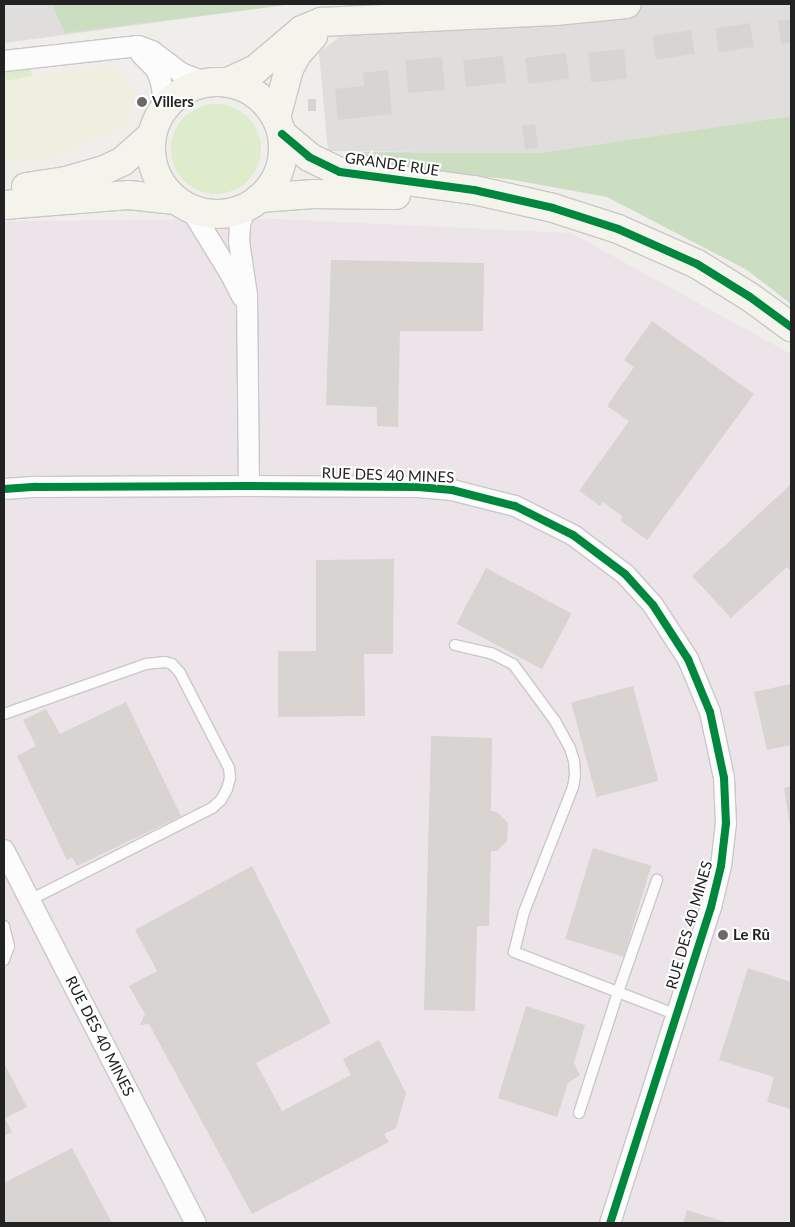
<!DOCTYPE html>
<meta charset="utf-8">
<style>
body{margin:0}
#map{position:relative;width:795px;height:1227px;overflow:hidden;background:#f0eeeb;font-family:Lato,sans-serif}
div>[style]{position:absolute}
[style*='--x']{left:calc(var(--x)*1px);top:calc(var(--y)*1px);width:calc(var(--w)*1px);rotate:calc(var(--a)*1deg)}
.residential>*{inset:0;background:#dfdedc}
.industrial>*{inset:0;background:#ede4e9}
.farmland>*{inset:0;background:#efefdf}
.grass>*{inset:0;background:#ddeccb;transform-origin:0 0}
.round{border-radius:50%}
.forest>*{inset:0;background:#cbdec1}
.building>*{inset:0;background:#d7d4d2;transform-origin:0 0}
.roads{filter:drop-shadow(1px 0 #c9c8c7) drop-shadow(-1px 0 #c9c8c7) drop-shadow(0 1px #c9c8c7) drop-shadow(0 -1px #c9c8c7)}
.lane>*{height:10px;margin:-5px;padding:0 5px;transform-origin:5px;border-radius:5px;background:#fdfcfc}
.street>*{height:20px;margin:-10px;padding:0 10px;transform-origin:10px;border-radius:10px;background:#fdfcfc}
.secondary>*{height:28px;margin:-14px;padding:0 14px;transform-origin:14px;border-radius:14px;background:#f4f4ed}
.secondary>.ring{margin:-14px;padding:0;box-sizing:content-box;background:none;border:28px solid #f4f4ed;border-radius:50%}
.cycleway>*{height:8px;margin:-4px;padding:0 4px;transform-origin:4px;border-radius:4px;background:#00873e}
.dots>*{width:14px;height:14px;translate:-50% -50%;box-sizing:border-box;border:2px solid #fff;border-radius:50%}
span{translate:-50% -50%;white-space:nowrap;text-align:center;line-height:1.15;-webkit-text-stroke:4px #fff;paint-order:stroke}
.poi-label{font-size:15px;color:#222;font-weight:700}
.left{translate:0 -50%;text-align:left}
.street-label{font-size:15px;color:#222}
.frame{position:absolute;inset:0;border:5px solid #222;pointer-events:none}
</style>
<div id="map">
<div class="residential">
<i style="clip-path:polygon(4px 4px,293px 4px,4px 43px)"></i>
<i style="clip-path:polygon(347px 4px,791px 4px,791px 116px,539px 153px,328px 151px,319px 53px,349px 29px)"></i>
</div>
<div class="industrial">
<i style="clip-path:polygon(278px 219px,571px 233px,791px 354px,791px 1223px,4px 1223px,4px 221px)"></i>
</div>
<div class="farmland">
<i style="clip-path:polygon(111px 65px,135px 93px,127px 125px,51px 158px,4px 162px,4px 80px)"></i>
</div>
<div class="grass">
<i style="left:30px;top:66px;width:10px;height:26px;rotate:79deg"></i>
<i class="round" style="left:171px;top:104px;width:90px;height:90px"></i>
</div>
<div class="forest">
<i style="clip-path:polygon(52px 4px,293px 4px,65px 33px)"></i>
<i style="clip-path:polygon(791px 116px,791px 304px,747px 270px,607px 197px,508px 179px,366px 166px,350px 152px,539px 153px)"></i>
</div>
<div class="building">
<i style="clip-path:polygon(791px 19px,791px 42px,781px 44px,778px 21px)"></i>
<i style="left:750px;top:23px;width:24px;height:35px;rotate:81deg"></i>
<i style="left:691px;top:30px;width:24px;height:39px;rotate:81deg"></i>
<i style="left:624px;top:49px;width:30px;height:36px;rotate:84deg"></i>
<i style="left:566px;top:53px;width:26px;height:41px;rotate:83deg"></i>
<i style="left:503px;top:56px;width:27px;height:40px;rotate:84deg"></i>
<i style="left:442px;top:57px;width:33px;height:37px;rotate:85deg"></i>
<i style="clip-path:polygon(388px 70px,392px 114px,338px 120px,335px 89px,364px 86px,363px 73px)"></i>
<i style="left:308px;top:99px;width:8px;height:12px"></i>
<i style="left:535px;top:124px;width:24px;height:13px;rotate:83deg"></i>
<i style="clip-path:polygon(331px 260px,484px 263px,483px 331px,400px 331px,398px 427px,377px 426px,377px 407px,326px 405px)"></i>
<i style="clip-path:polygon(652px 321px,754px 394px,647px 540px,621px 521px,622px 516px,603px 502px,600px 506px,579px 491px,629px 421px,607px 406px,634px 367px,624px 360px)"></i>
<i style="clip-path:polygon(791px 484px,791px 571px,787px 567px,731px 618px,692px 576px)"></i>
<i style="clip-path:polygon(394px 559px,393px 654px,364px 654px,365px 716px,278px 717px,278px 651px,316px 651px,316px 560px)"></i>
<i style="left:486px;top:568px;width:97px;height:63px;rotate:28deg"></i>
<i style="clip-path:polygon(791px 684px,791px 745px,767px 750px,754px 692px)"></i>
<i style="left:633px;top:686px;width:98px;height:64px;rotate:75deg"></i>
<i style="clip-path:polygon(126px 702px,181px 816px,77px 866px,72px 857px,67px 860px,17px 756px,36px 746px,23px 720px,46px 709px,60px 734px)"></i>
<i style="clip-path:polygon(431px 736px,492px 738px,491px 811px,497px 812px,508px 823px,507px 841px,497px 851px,491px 851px,489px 926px,477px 926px,475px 1011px,424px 1010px)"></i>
<i style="clip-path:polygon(791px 786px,791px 826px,790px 826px,784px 788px)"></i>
<i style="left:593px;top:848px;width:61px;height:95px;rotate:17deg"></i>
<i style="clip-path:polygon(252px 866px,331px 1023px,256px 1063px,282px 1111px,351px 1075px,343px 1059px,379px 1040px,406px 1093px,396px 1128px,384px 1134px,389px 1142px,252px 1214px,149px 1024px,140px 1025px,145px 1014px,129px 986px,157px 971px,135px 930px)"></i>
<i style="clip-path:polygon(748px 968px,791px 982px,791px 1109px,767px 1102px,774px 1077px,719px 1060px)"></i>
<i style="clip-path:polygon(526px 1006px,585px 1025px,574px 1063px,580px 1075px,568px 1083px,557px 1117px,498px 1098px)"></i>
<i style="clip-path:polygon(4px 1063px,27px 1107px,5px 1118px,12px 1132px,4px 1136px)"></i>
<i style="clip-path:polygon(72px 1148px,112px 1223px,4px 1223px,4px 1183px)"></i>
<i style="clip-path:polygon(687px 1210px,728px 1223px,683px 1223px)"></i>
</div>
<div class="roads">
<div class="lane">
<i style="--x:455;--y:645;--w:37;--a:13"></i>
<i style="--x:491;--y:653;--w:25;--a:27"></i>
<i style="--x:513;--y:664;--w:71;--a:53.6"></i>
<i style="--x:555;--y:721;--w:31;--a:61"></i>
<i style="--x:570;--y:748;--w:14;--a:73"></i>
<i style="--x:574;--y:761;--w:14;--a:86"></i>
<i style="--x:575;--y:775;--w:12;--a:99"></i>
<i style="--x:573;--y:787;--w:134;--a:111.4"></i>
<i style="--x:524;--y:912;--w:41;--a:104"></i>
<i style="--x:514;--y:952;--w:175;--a:21.1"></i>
<i style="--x:4;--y:714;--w:151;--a:-19.4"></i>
<i style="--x:146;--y:664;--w:19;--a:-6"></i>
<i style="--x:165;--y:662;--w:7;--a:16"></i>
<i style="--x:172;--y:664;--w:12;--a:48"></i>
<i style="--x:180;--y:673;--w:107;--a:62.7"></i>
<i style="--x:229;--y:768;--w:10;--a:84"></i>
<i style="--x:230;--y:778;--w:11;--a:105"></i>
<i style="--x:227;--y:789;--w:13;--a:119"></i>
<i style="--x:221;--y:800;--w:12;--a:138"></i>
<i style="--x:212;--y:808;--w:204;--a:153.2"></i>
<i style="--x:4;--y:926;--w:21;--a:76"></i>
<i style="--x:9;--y:946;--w:15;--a:110"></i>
<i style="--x:579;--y:1113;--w:127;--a:-72.1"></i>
<i style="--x:618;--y:992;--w:119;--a:-70.8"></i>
</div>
<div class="street">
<i style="--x:141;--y:54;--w:21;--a:45"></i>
<i style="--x:156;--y:69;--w:14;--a:69"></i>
<i style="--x:161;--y:82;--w:24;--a:81"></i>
<i style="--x:4;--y:61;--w:135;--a:-6.4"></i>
<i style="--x:138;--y:46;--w:15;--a:20"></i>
<i style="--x:152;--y:51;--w:36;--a:37"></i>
<i style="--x:181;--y:73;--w:25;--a:21"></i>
<i style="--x:246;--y:207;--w:18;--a:109"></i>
<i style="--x:240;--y:224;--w:17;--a:93"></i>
<i style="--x:239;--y:241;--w:55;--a:81.6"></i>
<i style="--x:247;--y:295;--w:191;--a:89.4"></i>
<i style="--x:190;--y:208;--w:76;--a:58.4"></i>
<i style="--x:230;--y:273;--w:27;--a:63"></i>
<i style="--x:4;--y:489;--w:32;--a:-4"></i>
<i style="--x:36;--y:487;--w:213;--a:-0.3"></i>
<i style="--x:249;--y:486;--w:169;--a:0.3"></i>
<i style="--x:418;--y:487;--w:34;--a:5"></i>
<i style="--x:452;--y:490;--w:65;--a:14.3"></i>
<i style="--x:515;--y:506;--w:65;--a:26.6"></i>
<i style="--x:573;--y:535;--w:65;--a:36.9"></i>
<i style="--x:625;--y:574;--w:42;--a:47.9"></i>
<i style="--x:653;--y:605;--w:64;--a:57.1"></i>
<i style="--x:688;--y:659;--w:57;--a:67.5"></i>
<i style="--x:710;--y:712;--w:67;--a:78"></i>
<i style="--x:724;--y:778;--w:45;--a:87.5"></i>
<i style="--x:726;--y:823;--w:43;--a:96.6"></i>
<i style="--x:721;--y:866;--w:42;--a:103.7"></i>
<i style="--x:711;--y:907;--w:332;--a:107.7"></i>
<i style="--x:4;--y:850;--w:420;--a:62.8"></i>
</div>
<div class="secondary">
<i class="ring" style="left:151px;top:82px;width:104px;height:104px"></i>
<i style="--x:228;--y:82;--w:31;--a:-25"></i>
<i style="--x:256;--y:69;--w:60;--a:-40.3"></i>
<i style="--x:302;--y:30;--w:21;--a:-23"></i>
<i style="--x:321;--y:22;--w:234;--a:-2.7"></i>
<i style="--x:555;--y:11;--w:72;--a:-5.6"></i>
<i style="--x:276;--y:118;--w:51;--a:-75.1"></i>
<i style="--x:289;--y:69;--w:17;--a:-62"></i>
<i style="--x:297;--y:54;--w:24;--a:-48"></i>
<i style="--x:282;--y:134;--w:35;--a:40"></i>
<i style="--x:309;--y:157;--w:34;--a:26"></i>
<i style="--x:340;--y:172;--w:135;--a:7.7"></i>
<i style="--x:474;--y:190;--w:81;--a:12.8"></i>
<i style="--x:553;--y:208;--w:68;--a:17.9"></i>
<i style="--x:618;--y:229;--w:86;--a:23.9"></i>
<i style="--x:697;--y:264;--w:62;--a:31.9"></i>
<i style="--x:750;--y:297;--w:51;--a:36.2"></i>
<i style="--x:26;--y:187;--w:40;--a:-8.5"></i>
<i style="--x:66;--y:181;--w:37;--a:-16"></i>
<i style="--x:102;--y:171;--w:23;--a:-25"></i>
<i style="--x:123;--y:161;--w:38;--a:-42"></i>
<i style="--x:260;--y:198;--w:54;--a:-4.2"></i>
<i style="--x:314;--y:194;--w:82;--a:0.7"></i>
<i style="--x:4;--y:205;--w:125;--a:-4.6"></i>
<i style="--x:129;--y:195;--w:46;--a:6.2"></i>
</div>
</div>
<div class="cycleway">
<i style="--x:282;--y:134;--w:35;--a:40"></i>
<i style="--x:309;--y:157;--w:34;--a:26"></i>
<i style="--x:340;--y:172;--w:135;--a:7.7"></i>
<i style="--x:474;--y:190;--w:81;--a:12.8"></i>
<i style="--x:553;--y:208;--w:68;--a:17.9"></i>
<i style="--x:618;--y:229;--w:86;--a:23.9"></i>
<i style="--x:697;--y:264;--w:62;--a:31.9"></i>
<i style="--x:750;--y:297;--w:51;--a:36.2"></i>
<i style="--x:4;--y:489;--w:32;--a:-4"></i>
<i style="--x:36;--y:487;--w:213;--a:-0.3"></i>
<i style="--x:249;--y:486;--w:169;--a:0.3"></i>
<i style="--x:418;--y:487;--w:34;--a:5"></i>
<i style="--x:452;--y:490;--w:65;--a:14.3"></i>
<i style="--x:515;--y:506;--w:65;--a:26.6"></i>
<i style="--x:573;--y:535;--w:65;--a:36.9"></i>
<i style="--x:625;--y:574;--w:42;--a:47.9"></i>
<i style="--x:653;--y:605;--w:64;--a:57.1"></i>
<i style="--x:688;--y:659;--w:57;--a:67.5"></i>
<i style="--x:710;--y:712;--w:67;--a:78"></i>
<i style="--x:724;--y:778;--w:45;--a:87.5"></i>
<i style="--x:726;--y:823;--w:43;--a:96.6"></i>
<i style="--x:721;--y:866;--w:42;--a:103.7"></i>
<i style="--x:711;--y:907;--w:332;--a:107.7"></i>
</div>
<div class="dots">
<i style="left:142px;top:102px;background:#6a6968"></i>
<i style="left:723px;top:935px;background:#6a6968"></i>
</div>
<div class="poi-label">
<span class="left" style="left:152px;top:102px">Villers</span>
<span class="left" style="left:733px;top:935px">Le Rû</span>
</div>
<div class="street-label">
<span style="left:392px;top:164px;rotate:8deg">GRANDE RUE</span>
<span style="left:388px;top:475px;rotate:2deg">RUE DES 40 MINES</span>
<span style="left:689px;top:925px;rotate:-74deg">RUE DES 40 MINES</span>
<span style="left:100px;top:1036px;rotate:63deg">RUE DES 40 MINES</span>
</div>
<div class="frame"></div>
</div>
